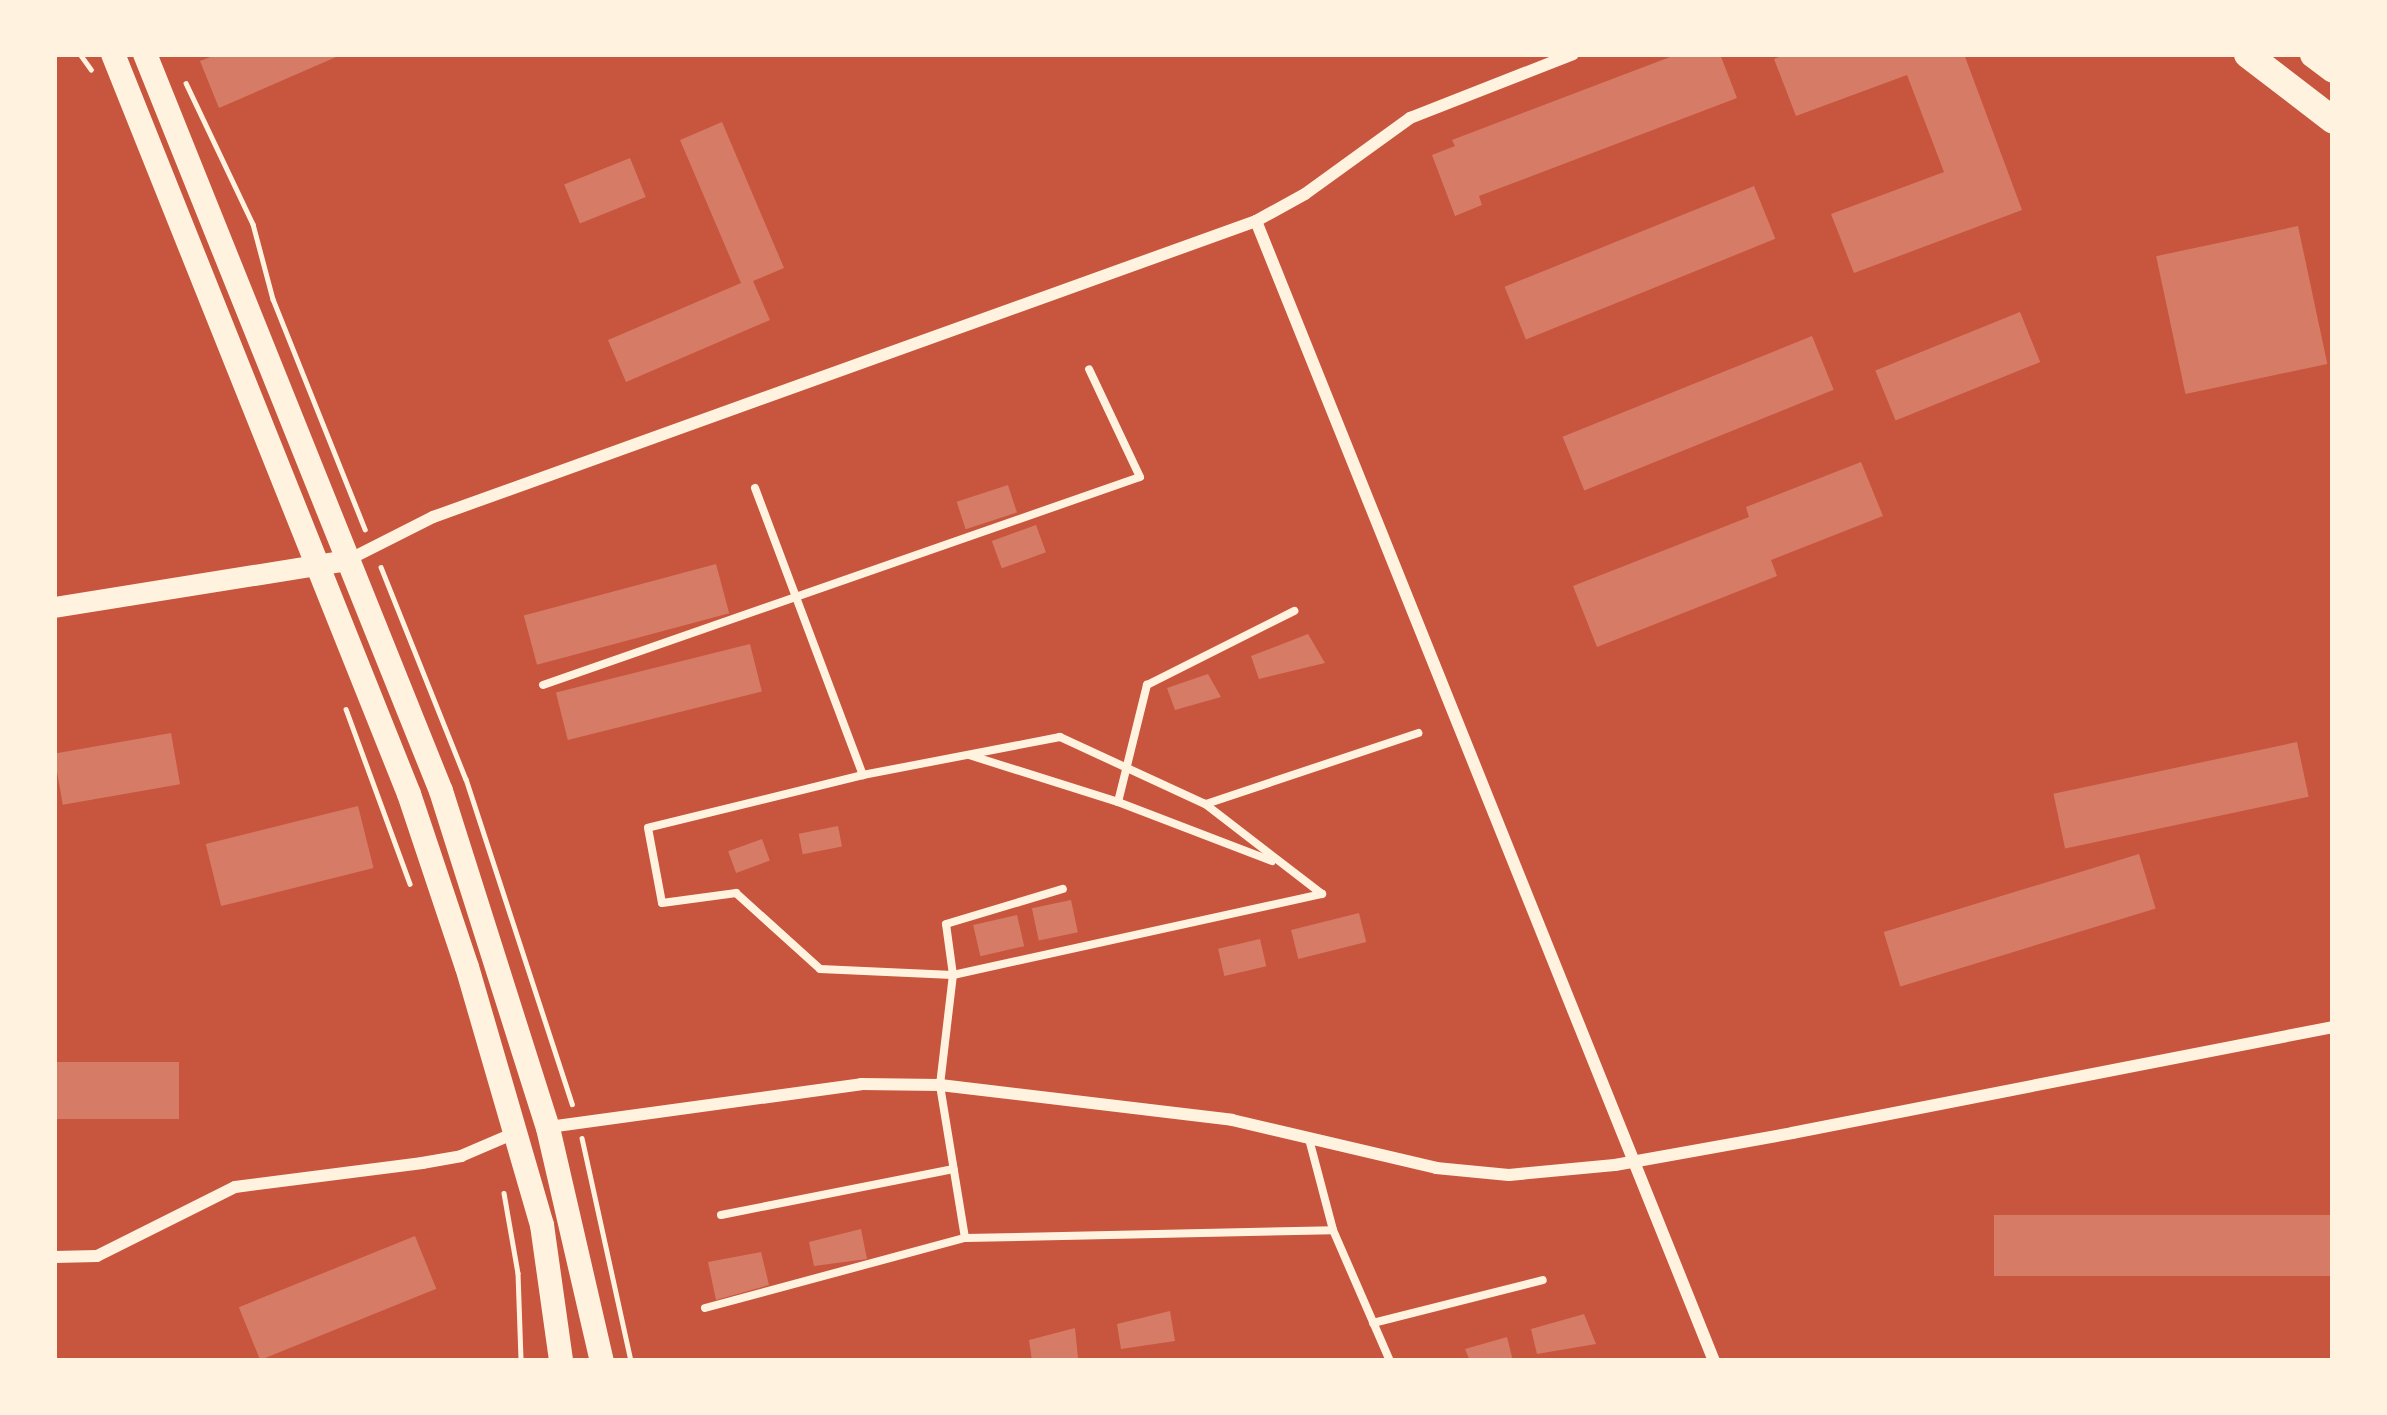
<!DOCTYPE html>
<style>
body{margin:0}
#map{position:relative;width:2387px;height:1415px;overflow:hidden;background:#c8553d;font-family:Manrope,sans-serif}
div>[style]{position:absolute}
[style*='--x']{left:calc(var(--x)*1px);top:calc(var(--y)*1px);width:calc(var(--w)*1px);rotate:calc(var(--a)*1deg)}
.building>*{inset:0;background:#d67c66;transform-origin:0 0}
.path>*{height:4.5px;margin:-2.25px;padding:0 2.25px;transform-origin:2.25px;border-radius:2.25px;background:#fff3e0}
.service>*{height:8px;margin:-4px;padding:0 4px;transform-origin:4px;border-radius:4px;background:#fff3e0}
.minor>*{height:12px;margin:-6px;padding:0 6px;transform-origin:6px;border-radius:6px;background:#fff3e0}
.tertiary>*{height:21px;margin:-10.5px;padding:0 10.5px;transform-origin:10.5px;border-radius:10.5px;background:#fff3e0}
.secondary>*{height:24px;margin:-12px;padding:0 12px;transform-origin:12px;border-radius:12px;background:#fff3e0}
.primary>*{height:27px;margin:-13.5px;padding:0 13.5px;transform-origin:13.5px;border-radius:13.5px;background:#fff3e0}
span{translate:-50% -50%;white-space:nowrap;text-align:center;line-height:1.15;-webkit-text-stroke:10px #fff3e0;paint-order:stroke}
.frame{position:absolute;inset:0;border:57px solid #fff3e0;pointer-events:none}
</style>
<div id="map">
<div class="building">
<i style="clip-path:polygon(218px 54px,343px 54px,219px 108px,200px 61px)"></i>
<i style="clip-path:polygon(1678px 54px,1720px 54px,1737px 98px,1479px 196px,1482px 205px,1455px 216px,1432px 155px,1455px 146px,1452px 140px)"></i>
<i style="clip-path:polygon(1787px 54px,1964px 54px,2022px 210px,1854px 273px,1831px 214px,1944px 172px,1907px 75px,1796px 116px,1774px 59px)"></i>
<i style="clip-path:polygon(722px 122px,784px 268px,753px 281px,770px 320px,626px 382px,608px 340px,741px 283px,680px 140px)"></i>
<i style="left:630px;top:158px;width:42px;height:71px;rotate:68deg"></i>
<i style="left:1754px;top:186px;width:57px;height:269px;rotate:68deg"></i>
<i style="left:2298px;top:226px;width:141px;height:145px;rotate:78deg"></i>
<i style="left:2020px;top:312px;width:54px;height:156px;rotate:68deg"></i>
<i style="left:1812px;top:336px;width:58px;height:269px;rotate:68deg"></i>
<i style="clip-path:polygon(1861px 462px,1883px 516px,1771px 560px,1777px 576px,1597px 647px,1573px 586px,1749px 517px,1746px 507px)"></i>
<i style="left:1008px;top:485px;width:29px;height:54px;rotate:72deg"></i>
<i style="left:1036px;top:525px;width:29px;height:47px;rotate:70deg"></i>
<i style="left:716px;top:564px;width:51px;height:199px;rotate:75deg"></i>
<i style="clip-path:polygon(1308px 634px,1325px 663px,1259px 679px,1251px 656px)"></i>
<i style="left:750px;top:644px;width:49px;height:200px;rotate:76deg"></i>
<i style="clip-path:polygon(1208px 674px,1221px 697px,1175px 710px,1167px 688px)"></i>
<i style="left:171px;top:733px;width:52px;height:119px;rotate:80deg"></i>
<i style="left:2297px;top:742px;width:56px;height:249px;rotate:78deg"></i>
<i style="left:358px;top:806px;width:64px;height:157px;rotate:76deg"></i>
<i style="left:838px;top:826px;width:21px;height:40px;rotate:79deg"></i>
<i style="left:762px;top:839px;width:23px;height:36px;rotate:70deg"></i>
<i style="left:2139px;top:854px;width:57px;height:267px;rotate:73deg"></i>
<i style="left:1071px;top:900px;width:33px;height:40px;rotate:78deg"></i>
<i style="left:1359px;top:913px;width:30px;height:70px;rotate:76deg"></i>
<i style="left:1017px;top:915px;width:32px;height:45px;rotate:77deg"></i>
<i style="left:1260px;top:939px;width:28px;height:43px;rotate:77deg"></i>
<i style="left:54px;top:1062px;width:125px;height:57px"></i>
<i style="left:2333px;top:1215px;width:61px;height:339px;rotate:90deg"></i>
<i style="clip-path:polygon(861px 1229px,867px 1259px,814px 1266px,809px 1242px)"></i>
<i style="left:415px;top:1236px;width:57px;height:190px;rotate:68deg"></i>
<i style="clip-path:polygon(761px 1252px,769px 1285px,716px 1300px,708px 1262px)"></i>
<i style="clip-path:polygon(1170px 1311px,1175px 1341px,1121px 1349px,1117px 1324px)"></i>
<i style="clip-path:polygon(1584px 1314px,1596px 1344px,1537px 1354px,1531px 1329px)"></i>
<i style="clip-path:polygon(1075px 1328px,1078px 1358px,1032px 1361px,1029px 1340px)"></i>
<i style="clip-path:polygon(1507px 1337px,1513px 1361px,1470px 1361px,1465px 1349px)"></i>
</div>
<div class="path">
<i style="--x:80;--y:54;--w:19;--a:54"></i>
<i style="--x:186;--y:83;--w:156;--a:64.6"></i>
<i style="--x:253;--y:224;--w:78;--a:75.1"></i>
<i style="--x:273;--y:299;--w:248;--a:68.2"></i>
<i style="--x:381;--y:567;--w:228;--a:68.2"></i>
<i style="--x:466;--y:779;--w:342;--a:71.9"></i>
<i style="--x:346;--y:709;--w:186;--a:69.9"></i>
<i style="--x:582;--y:1138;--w:228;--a:77.6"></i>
<i style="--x:504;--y:1193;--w:81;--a:80.1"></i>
<i style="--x:518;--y:1273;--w:88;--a:88"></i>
</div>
<div class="service">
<i style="--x:755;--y:488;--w:307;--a:69.4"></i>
<i style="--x:863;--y:775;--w:221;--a:166.2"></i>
<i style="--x:648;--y:828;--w:76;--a:79.4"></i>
<i style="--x:662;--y:903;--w:75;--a:-7.7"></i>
<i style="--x:736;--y:893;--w:113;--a:42.1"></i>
<i style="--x:820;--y:969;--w:133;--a:2.6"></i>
<i style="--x:953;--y:975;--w:378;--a:-12.4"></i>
<i style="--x:1322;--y:894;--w:148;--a:-142.4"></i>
<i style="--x:1205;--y:804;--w:160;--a:-155.2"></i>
<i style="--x:1060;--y:737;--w:201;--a:169.1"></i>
<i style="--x:543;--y:685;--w:632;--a:-19.21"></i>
<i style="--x:1140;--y:477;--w:119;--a:-115.3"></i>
<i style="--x:969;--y:755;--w:156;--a:17.5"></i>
<i style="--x:1118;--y:802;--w:165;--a:21"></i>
<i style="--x:1118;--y:802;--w:121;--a:-76.1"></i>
<i style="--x:1147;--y:685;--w:165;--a:-26.7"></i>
<i style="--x:1206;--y:804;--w:224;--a:-18.5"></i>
<i style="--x:1309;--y:1139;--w:94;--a:75.2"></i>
<i style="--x:721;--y:1215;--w:237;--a:-11.2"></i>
<i style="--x:965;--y:1238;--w:368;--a:-1.2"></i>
<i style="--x:1333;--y:1230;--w:143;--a:66.5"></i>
<i style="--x:705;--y:1308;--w:269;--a:-15.1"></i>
<i style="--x:965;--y:1238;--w:155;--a:-99.3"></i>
<i style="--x:940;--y:1085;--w:111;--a:-83.3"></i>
<i style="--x:953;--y:975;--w:51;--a:-97.8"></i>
<i style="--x:946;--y:924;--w:122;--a:-16.7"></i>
<i style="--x:1373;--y:1323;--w:175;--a:-14.2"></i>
</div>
<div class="minor">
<i style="--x:1256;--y:221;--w:1229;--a:68.11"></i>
<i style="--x:348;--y:560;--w:95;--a:-26.8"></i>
<i style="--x:433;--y:517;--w:875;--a:-19.78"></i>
<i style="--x:1256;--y:221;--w:56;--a:-28.9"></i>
<i style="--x:1305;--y:194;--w:130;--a:-35.9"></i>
<i style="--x:1410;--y:118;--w:175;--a:-21.4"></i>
<i style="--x:549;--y:1127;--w:315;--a:-7.8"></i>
<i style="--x:861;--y:1084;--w:79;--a:0.7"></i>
<i style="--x:940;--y:1085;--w:294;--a:6.8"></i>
<i style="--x:1232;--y:1120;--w:210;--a:13.2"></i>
<i style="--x:1436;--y:1168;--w:73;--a:5.5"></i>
<i style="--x:1509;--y:1175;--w:106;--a:-5.4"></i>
<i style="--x:1615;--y:1165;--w:180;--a:-10.2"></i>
<i style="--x:1792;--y:1133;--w:551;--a:-11.09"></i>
<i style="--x:54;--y:1257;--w:43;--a:-1.3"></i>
<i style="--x:97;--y:1256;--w:154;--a:-26.6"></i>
<i style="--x:235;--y:1187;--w:189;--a:-7.3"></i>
<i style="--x:422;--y:1163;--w:40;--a:-10"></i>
<i style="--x:461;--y:1156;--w:59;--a:-23.1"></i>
</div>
<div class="tertiary">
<i style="--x:54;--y:607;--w:296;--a:-9.1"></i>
</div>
<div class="secondary">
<i style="--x:113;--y:54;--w:797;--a:68.2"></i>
<i style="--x:409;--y:794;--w:182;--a:71.5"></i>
<i style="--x:467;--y:967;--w:269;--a:73.8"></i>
<i style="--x:542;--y:1225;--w:137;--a:82"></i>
<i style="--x:145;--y:54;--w:794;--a:68.12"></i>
<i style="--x:441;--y:791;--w:354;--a:72.4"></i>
<i style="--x:548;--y:1128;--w:239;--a:77"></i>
</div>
<div class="primary">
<i style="--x:2247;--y:54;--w:108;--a:37.5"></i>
<i style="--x:2313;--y:54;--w:25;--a:37"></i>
</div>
<div class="frame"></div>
</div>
